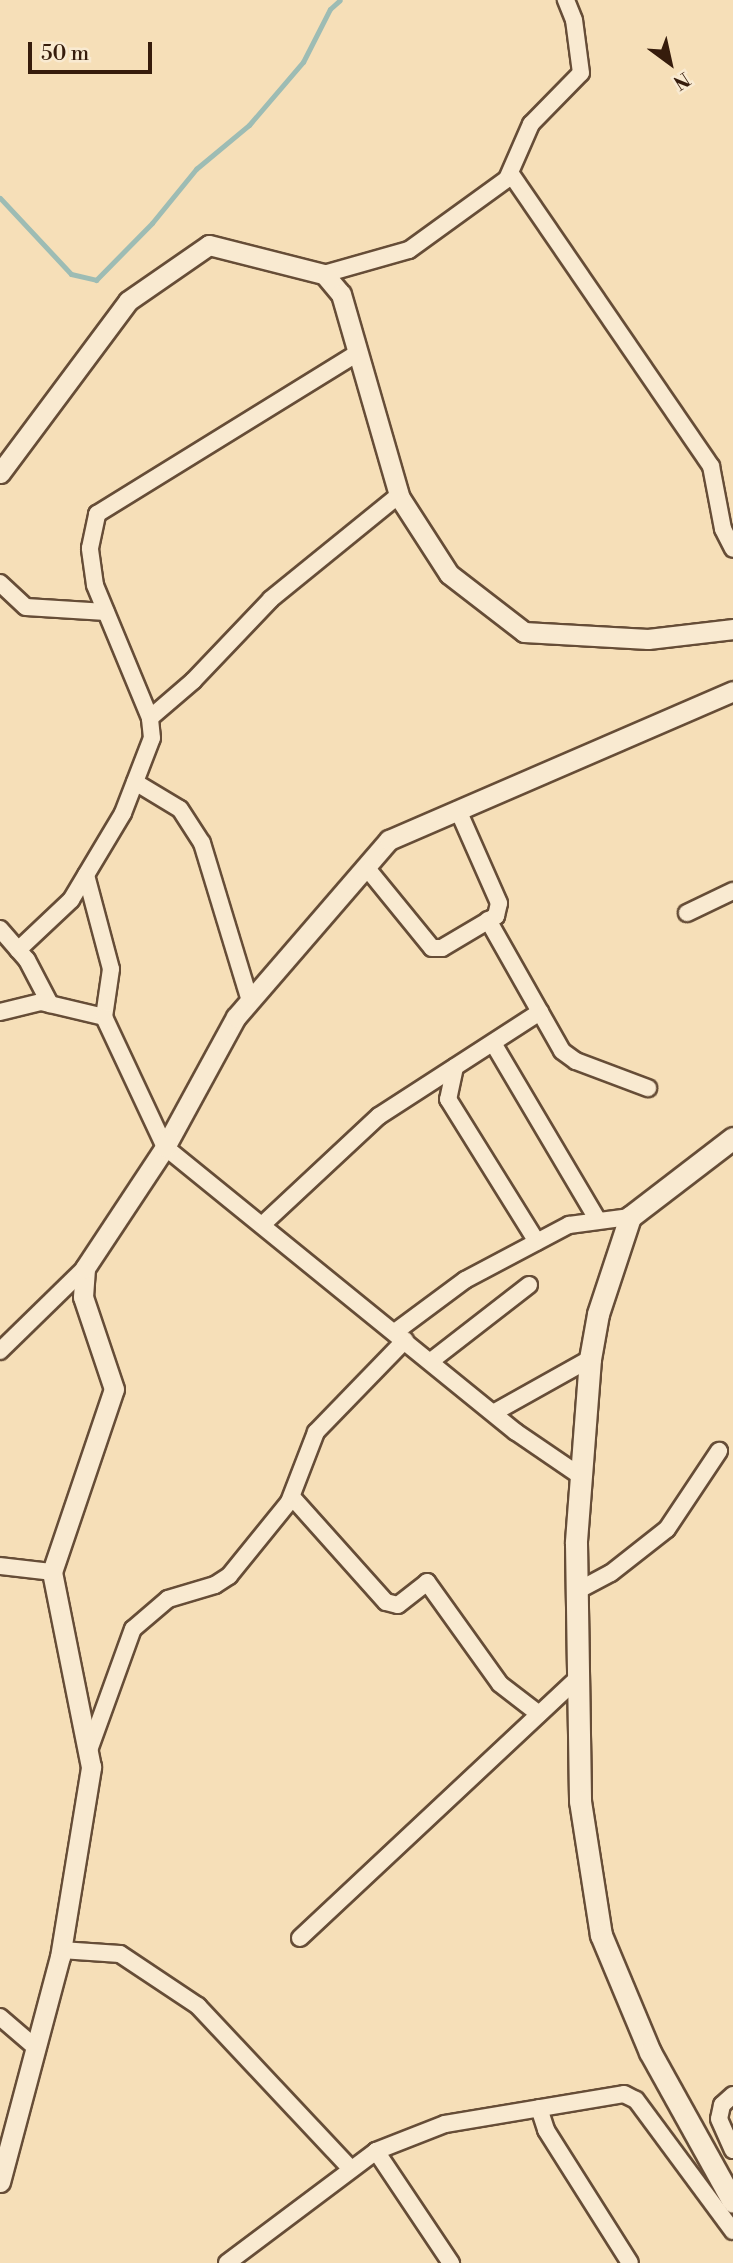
<!DOCTYPE html>
<style>
body{margin:0}
#map{position:relative;width:733px;height:2263px;overflow:hidden;background:#f6dfb8;font-family:"Libre Bodoni",serif}
div>[style]{position:absolute}
[style*='--x']{left:calc(var(--x)*1px);top:calc(var(--y)*1px);width:calc(var(--w)*1px);rotate:calc(var(--a)*1deg)}
.stream>*{height:5px;margin:-2.5px;padding:0 2.5px;transform-origin:2.5px;border-radius:2.5px;background:#9dbcb4}
.roads{filter:drop-shadow(2px 0 #664d37) drop-shadow(-2px 0 #664d37) drop-shadow(0 2px #664d37) drop-shadow(0 -2px #664d37)}
.minor>*{height:16px;margin:-8px;padding:0 8px;transform-origin:8px;border-radius:8px;background:#f9ead1}
.tertiary>*{height:19px;margin:-9.5px;padding:0 9.5px;transform-origin:9.5px;border-radius:9.5px;background:#f9ead1}
.secondary>*{height:21px;margin:-10.5px;padding:0 10.5px;transform-origin:10.5px;border-radius:10.5px;background:#f9ead1}
span{translate:-50% -50%;white-space:nowrap;text-align:center;line-height:1.15;-webkit-text-stroke:5px #f9ead1;paint-order:stroke}
.north{position:absolute;left:635px;top:28px;width:70px;height:70px;-webkit-text-stroke:5px #f9ead1;paint-order:stroke;rotate:147deg;font-size:19px;font-weight:700;line-height:28px;text-align:center;color:#361c0c}
.north::after{content:'';display:block;margin:auto;width:24px;height:32px;background:#361c0c;clip-path:polygon(50% 0,100% 100%,50% 72%,0 100%)}
.scale{position:absolute;left:28px;top:42px;width:124px;height:32px;box-sizing:border-box;border:4px solid #361c0c;border-top:0;padding-left:9px;font-size:21px;line-height:24px;white-space:nowrap;color:#361c0c;-webkit-text-stroke:5px #f9ead1;paint-order:stroke}
</style>
<div id="map">
<div class="stream">
<i style="--x:0;--y:198;--w:104;--a:46.9"></i>
<i style="--x:71;--y:274;--w:26;--a:13"></i>
<i style="--x:96;--y:280;--w:80;--a:-45.5"></i>
<i style="--x:152;--y:223;--w:70;--a:-50.8"></i>
<i style="--x:196;--y:169;--w:69;--a:-39.7"></i>
<i style="--x:249;--y:125;--w:83;--a:-49.4"></i>
<i style="--x:303;--y:62;--w:59;--a:-63"></i>
<i style="--x:330;--y:9;--w:13;--a:-42"></i>
</div>
<div class="roads">
<div class="minor">
<i style="--x:511;--y:174;--w:354;--a:55.6"></i>
<i style="--x:711;--y:466;--w:64;--a:79.2"></i>
<i style="--x:723;--y:529;--w:22;--a:63"></i>
<i style="--x:324;--y:274;--w:88;--a:-15.8"></i>
<i style="--x:409;--y:250;--w:121;--a:-35.9"></i>
<i style="--x:507;--y:179;--w:60;--a:-66.4"></i>
<i style="--x:531;--y:124;--w:71;--a:-45.6"></i>
<i style="--x:581;--y:73;--w:53;--a:-97.5"></i>
<i style="--x:574;--y:20;--w:22;--a:-112"></i>
<i style="--x:0;--y:583;--w:35;--a:43"></i>
<i style="--x:26;--y:607;--w:80;--a:3.6"></i>
<i style="--x:150;--y:718;--w:57;--a:-40.7"></i>
<i style="--x:193;--y:681;--w:113;--a:-46.4"></i>
<i style="--x:271;--y:599;--w:165;--a:-39.1"></i>
<i style="--x:135;--y:782;--w:52;--a:31"></i>
<i style="--x:180;--y:809;--w:40;--a:57.1"></i>
<i style="--x:202;--y:843;--w:165;--a:73.1"></i>
<i style="--x:366;--y:867;--w:104;--a:50.8"></i>
<i style="--x:432;--y:948;--w:10;--a:0"></i>
<i style="--x:442;--y:948;--w:63;--a:-30.7"></i>
<i style="--x:496;--y:916;--w:13;--a:-77"></i>
<i style="--x:499;--y:903;--w:102;--a:-113.8"></i>
<i style="--x:86;--y:875;--w:97;--a:75.1"></i>
<i style="--x:111;--y:969;--w:49;--a:98.3"></i>
<i style="--x:687;--y:913;--w:51;--a:-25.6"></i>
<i style="--x:488;--y:920;--w:150;--a:60.5"></i>
<i style="--x:562;--y:1051;--w:17;--a:36"></i>
<i style="--x:576;--y:1061;--w:77;--a:20.6"></i>
<i style="--x:0;--y:929;--w:41;--a:48.9"></i>
<i style="--x:27;--y:960;--w:50;--a:62.4"></i>
<i style="--x:18;--y:950;--w:73;--a:-43.3"></i>
<i style="--x:71;--y:900;--w:101;--a:-59.1"></i>
<i style="--x:123;--y:813;--w:80;--a:-68.9"></i>
<i style="--x:152;--y:738;--w:20;--a:-96"></i>
<i style="--x:150;--y:718;--w:144;--a:-112.5"></i>
<i style="--x:95;--y:585;--w:37;--a:-98"></i>
<i style="--x:90;--y:548;--w:35;--a:-78"></i>
<i style="--x:97;--y:514;--w:307;--a:-31.7"></i>
<i style="--x:0;--y:1012;--w:42;--a:-13.7"></i>
<i style="--x:41;--y:1002;--w:65;--a:13.4"></i>
<i style="--x:104;--y:1017;--w:144;--a:64.9"></i>
<i style="--x:165;--y:1147;--w:452;--a:39.1"></i>
<i style="--x:516;--y:1432;--w:80;--a:34.3"></i>
<i style="--x:493;--y:1043;--w:204;--a:59.4"></i>
<i style="--x:455;--y:1067;--w:33;--a:102"></i>
<i style="--x:448;--y:1099;--w:168;--a:58.1"></i>
<i style="--x:262;--y:1225;--w:160;--a:-43"></i>
<i style="--x:379;--y:1116;--w:192;--a:-32.9"></i>
<i style="--x:395;--y:1332;--w:87;--a:-36.6"></i>
<i style="--x:465;--y:1280;--w:118;--a:-27.9"></i>
<i style="--x:569;--y:1225;--w:62;--a:-7.5"></i>
<i style="--x:0;--y:1351;--w:119;--a:-44.3"></i>
<i style="--x:431;--y:1361;--w:124;--a:-37.8"></i>
<i style="--x:495;--y:1412;--w:109;--a:-29.2"></i>
<i style="--x:292;--y:1497;--w:141;--a:48.2"></i>
<i style="--x:386;--y:1602;--w:12;--a:14"></i>
<i style="--x:398;--y:1605;--w:37;--a:-38"></i>
<i style="--x:427;--y:1582;--w:125;--a:54.4"></i>
<i style="--x:500;--y:1684;--w:49;--a:37.6"></i>
<i style="--x:0;--y:1566;--w:52;--a:6.6"></i>
<i style="--x:577;--y:1591;--w:38;--a:-28"></i>
<i style="--x:611;--y:1573;--w:71;--a:-38.2"></i>
<i style="--x:667;--y:1529;--w:94;--a:-56.3"></i>
<i style="--x:88;--y:1753;--w:132;--a:-70.1"></i>
<i style="--x:133;--y:1629;--w:46;--a:-40.6"></i>
<i style="--x:168;--y:1599;--w:49;--a:-16.6"></i>
<i style="--x:215;--y:1585;--w:17;--a:-33"></i>
<i style="--x:229;--y:1576;--w:95;--a:-51"></i>
<i style="--x:289;--y:1502;--w:75;--a:-68.9"></i>
<i style="--x:316;--y:1432;--w:128;--a:-45.9"></i>
<i style="--x:300;--y:1938;--w:381;--a:-43.1"></i>
<i style="--x:61;--y:1950;--w:59;--a:3.9"></i>
<i style="--x:120;--y:1954;--w:94;--a:33.7"></i>
<i style="--x:198;--y:2006;--w:222;--a:46.8"></i>
<i style="--x:0;--y:2017;--w:48;--a:40.7"></i>
<i style="--x:733;--y:2095;--w:15;--a:138"></i>
<i style="--x:722;--y:2105;--w:14;--a:102"></i>
<i style="--x:719;--y:2119;--w:34;--a:66"></i>
<i style="--x:539;--y:2108;--w:23;--a:72"></i>
<i style="--x:546;--y:2130;--w:157;--a:57.7"></i>
<i style="--x:376;--y:2151;--w:135;--a:56.2"></i>
<i style="--x:227;--y:2263;--w:186;--a:-36.9"></i>
<i style="--x:376;--y:2151;--w:74;--a:-21.4"></i>
<i style="--x:445;--y:2124;--w:181;--a:-9.5"></i>
<i style="--x:624;--y:2094;--w:13;--a:27"></i>
<i style="--x:636;--y:2100;--w:163;--a:53.5"></i>
</div>
<div class="tertiary">
<i style="--x:0;--y:473;--w:214;--a:-53.3"></i>
<i style="--x:128;--y:301;--w:98;--a:-34.7"></i>
<i style="--x:209;--y:245;--w:119;--a:14.2"></i>
<i style="--x:324;--y:274;--w:26;--a:50"></i>
<i style="--x:341;--y:294;--w:212;--a:73.9"></i>
<i style="--x:400;--y:498;--w:90;--a:57.2"></i>
<i style="--x:449;--y:574;--w:95;--a:37.7"></i>
<i style="--x:524;--y:632;--w:124;--a:3.2"></i>
<i style="--x:648;--y:639;--w:86;--a:-6.7"></i>
<i style="--x:0;--y:2182;--w:233;--a:-75.1"></i>
<i style="--x:60;--y:1957;--w:193;--a:-80.7"></i>
<i style="--x:91;--y:1767;--w:199;--a:-101.3"></i>
<i style="--x:52;--y:1572;--w:193;--a:-71.3"></i>
<i style="--x:114;--y:1389;--w:97;--a:-108.6"></i>
<i style="--x:83;--y:1297;--w:29;--a:-86"></i>
<i style="--x:85;--y:1268;--w:145;--a:-56.5"></i>
<i style="--x:165;--y:1147;--w:148;--a:-61.4"></i>
<i style="--x:236;--y:1017;--w:234;--a:-49.2"></i>
<i style="--x:389;--y:840;--w:375;--a:-23.4"></i>
</div>
<div class="secondary">
<i style="--x:733;--y:1138;--w:130;--a:142.5"></i>
<i style="--x:630;--y:1217;--w:102;--a:108.3"></i>
<i style="--x:598;--y:1314;--w:46;--a:100.1"></i>
<i style="--x:590;--y:1359;--w:185;--a:94.4"></i>
<i style="--x:576;--y:1543;--w:258;--a:89.1"></i>
<i style="--x:580;--y:1801;--w:136;--a:81.1"></i>
<i style="--x:601;--y:1935;--w:127;--a:67.3"></i>
<i style="--x:650;--y:2052;--w:171;--a:61"></i>
</div>
</div>
<div class="north">N</div>
<div class="scale">50 m</div>
</div>
